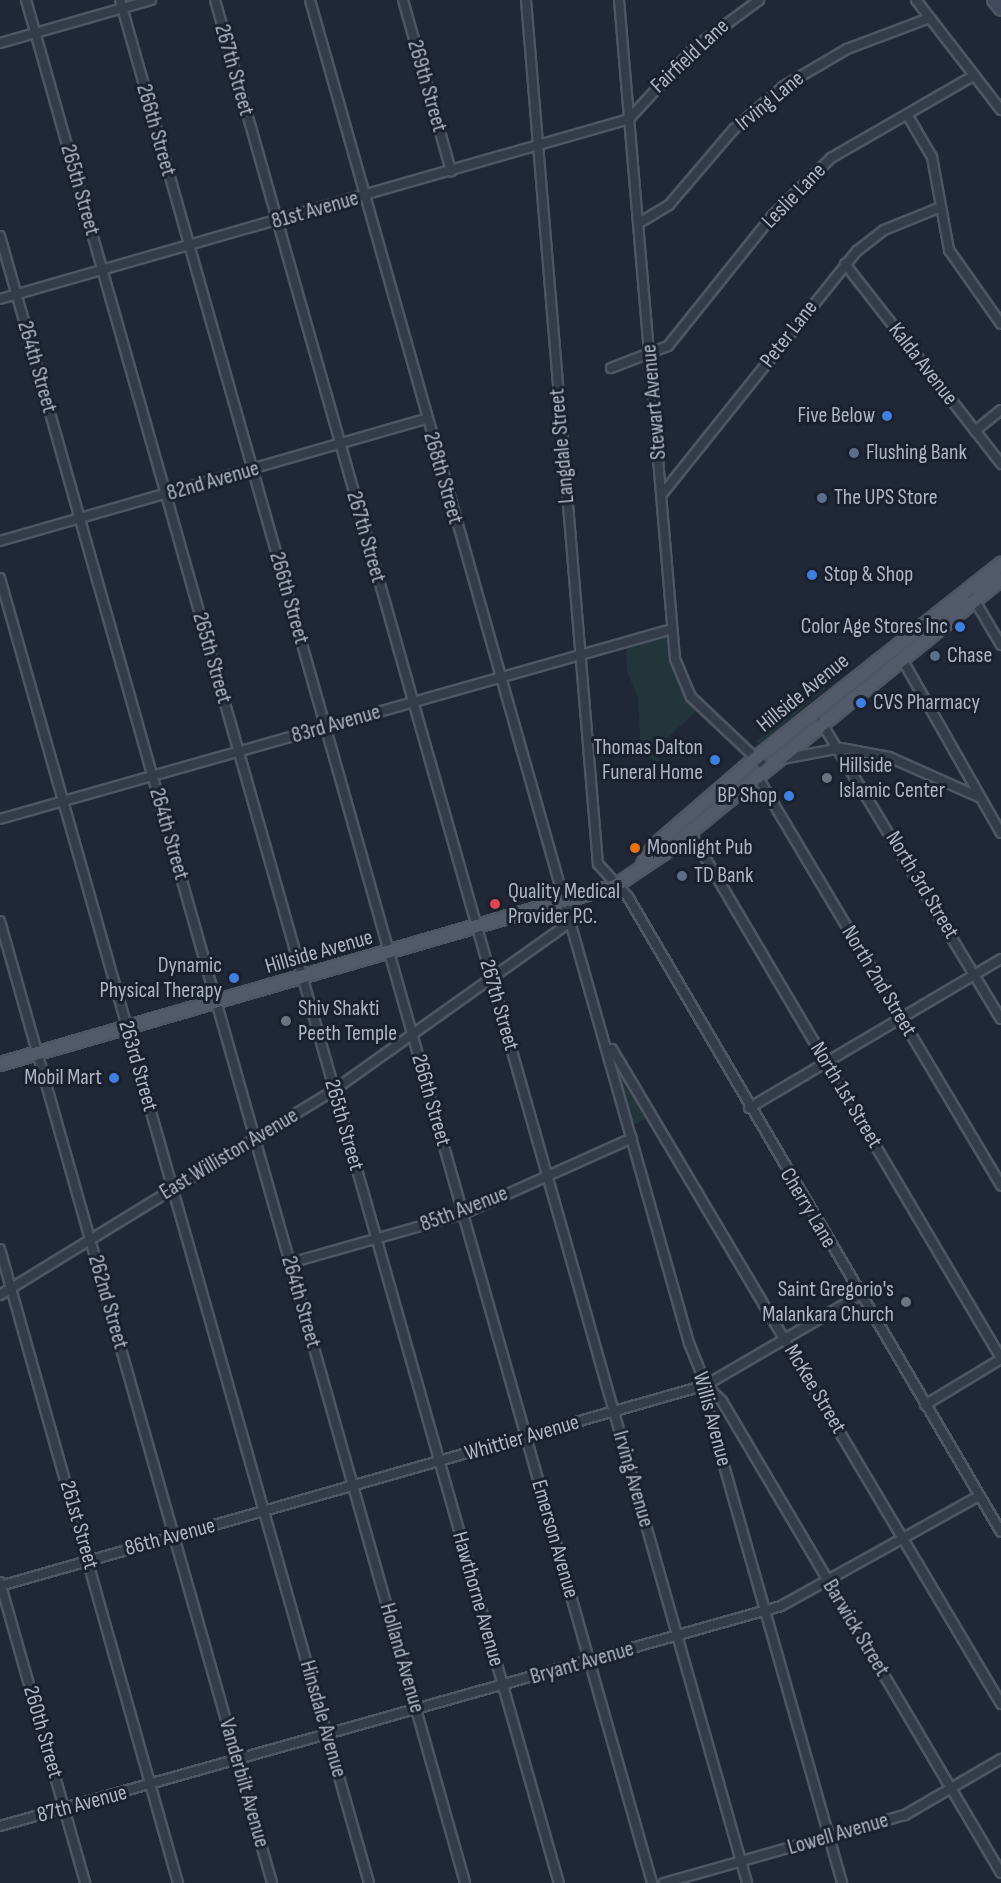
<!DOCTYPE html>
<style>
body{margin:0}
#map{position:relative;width:1001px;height:1883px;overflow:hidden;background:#202838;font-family:"Sofia Sans Condensed",sans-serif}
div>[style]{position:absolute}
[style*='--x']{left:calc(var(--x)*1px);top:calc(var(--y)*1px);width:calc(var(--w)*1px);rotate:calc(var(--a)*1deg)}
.green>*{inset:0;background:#22353a}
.roads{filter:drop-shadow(2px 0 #4e5563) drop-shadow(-2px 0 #4e5563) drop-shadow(0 2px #4e5563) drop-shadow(0 -2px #4e5563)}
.street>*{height:8px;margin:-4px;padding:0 4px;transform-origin:4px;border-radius:4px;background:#343b49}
.secondary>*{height:12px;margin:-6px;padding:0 6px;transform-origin:6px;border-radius:6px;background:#42495c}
.primary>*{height:12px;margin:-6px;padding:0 6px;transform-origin:6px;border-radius:6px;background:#525969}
.dots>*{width:16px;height:16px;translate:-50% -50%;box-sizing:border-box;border:3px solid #1a202d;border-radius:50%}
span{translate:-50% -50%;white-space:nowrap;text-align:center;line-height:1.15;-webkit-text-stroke:6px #1a202d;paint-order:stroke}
.street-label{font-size:22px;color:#aeb5c5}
.poi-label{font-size:22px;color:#aeb5c5}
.right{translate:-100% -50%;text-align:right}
.left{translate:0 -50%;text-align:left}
</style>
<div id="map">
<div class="green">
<i style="clip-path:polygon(669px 634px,676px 676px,697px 710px,659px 746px,659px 763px,641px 753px,638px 698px,627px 671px,626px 646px)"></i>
<i style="clip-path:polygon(825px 684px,825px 689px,761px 743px,755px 742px)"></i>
<i style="clip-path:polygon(616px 1063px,652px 1116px,630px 1127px)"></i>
</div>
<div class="roads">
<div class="street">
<i style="--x:26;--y:0;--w:1957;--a:74.2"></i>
<i style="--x:120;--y:0;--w:1957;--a:74.22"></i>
<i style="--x:215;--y:0;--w:1957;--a:74.22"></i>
<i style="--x:310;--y:0;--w:1395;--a:74.24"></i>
<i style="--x:689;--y:1343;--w:45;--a:68"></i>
<i style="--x:706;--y:1385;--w:24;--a:85"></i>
<i style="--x:708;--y:1409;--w:493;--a:74.2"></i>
<i style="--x:403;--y:0;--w:178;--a:74.3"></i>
<i style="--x:526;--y:0;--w:867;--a:85.24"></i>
<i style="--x:598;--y:864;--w:45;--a:47.7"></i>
<i style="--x:628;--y:897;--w:736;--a:59.57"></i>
<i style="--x:619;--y:0;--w:661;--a:85.14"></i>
<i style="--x:675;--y:659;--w:41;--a:67.2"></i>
<i style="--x:691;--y:697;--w:103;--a:43.4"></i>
<i style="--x:916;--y:0;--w:139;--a:52.3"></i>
<i style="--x:0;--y:43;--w:157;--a:-15.9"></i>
<i style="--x:908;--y:116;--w:48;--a:59.7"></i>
<i style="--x:932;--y:157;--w:95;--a:79.6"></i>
<i style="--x:949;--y:250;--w:90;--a:54.9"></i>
<i style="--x:639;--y:223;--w:35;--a:-31"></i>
<i style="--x:669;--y:205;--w:100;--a:-49.5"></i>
<i style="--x:734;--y:129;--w:66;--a:-40.7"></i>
<i style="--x:784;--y:86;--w:73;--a:-30.4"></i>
<i style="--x:847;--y:49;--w:88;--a:-20.7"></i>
<i style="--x:0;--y:236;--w:1711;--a:74.23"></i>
<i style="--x:845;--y:264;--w:254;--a:52"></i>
<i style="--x:0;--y:299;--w:654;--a:-15.97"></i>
<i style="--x:629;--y:119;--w:96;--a:-47.5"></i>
<i style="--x:694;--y:48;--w:81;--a:-36.4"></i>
<i style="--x:611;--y:368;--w:61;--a:-21.1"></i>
<i style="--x:668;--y:346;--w:166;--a:-51.3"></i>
<i style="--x:772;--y:216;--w:83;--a:-44.5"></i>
<i style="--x:831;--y:158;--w:164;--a:-30"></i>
<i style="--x:975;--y:431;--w:33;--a:-39"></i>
<i style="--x:663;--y:493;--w:310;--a:-51.3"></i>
<i style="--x:857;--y:251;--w:34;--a:-38"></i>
<i style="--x:884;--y:230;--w:61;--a:-22"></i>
<i style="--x:0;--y:541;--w:442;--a:-16"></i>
<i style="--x:0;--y:578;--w:1356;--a:74.21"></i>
<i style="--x:972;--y:596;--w:57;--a:59.4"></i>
<i style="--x:902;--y:659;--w:200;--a:60.4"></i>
<i style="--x:821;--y:722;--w:347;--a:58.8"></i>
<i style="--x:782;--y:759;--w:60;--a:-10.6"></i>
<i style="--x:841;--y:748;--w:49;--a:10.6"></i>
<i style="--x:889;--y:757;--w:98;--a:24"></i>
<i style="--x:757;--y:776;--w:477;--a:59.2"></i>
<i style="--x:0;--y:819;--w:698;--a:-15.79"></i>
<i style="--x:690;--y:832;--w:611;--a:59.41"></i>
<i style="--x:0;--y:921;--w:1000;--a:74.21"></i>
<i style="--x:612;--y:1049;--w:762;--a:59.29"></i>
<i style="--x:749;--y:1108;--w:293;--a:-30.6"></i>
<i style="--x:0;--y:1249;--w:659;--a:74.32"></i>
<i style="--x:290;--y:1263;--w:180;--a:-15.8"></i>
<i style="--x:463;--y:1214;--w:185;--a:-24.2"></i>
<i style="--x:0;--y:1295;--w:392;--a:-31.5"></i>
<i style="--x:334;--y:1090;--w:290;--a:-35.4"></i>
<i style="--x:706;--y:1385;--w:23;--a:45"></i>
<i style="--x:722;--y:1401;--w:548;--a:59.41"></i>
<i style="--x:925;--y:1405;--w:89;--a:-31.2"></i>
<i style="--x:0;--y:1582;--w:313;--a:74.2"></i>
<i style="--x:0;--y:1586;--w:734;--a:-15.89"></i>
<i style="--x:706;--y:1385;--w:178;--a:-30.3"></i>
<i style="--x:0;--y:1826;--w:811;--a:-15.73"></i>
<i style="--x:781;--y:1606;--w:227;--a:-29.1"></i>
<i style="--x:664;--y:1883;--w:250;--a:-15.8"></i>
<i style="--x:905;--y:1815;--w:111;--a:-30.3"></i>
</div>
<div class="secondary">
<i style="--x:994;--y:0;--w:11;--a:52"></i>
</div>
<div class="primary">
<i style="--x:643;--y:864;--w:21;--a:-59"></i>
<i style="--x:654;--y:846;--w:135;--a:-40.8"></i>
<i style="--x:756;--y:758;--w:313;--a:-38.4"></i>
<i style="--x:0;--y:1064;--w:640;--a:-16.14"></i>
<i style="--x:615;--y:886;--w:59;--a:-34"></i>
<i style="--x:664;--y:853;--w:434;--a:-39.1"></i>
</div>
</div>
<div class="dots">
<i style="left:887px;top:416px;background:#3f7fe0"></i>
<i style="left:854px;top:453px;background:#5c6f8a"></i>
<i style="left:822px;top:498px;background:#5c6f8a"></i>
<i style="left:812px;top:575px;background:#3f7fe0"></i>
<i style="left:960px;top:627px;background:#3f7fe0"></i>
<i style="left:935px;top:656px;background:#5c6f8a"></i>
<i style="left:861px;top:703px;background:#3f7fe0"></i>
<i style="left:715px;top:760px;background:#3f7fe0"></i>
<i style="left:827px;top:778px;background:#6b7280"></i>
<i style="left:789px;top:796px;background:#3f7fe0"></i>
<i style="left:635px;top:848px;background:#e8710a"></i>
<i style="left:682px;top:876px;background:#5c6f8a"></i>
<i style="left:495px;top:904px;background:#e0444e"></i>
<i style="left:234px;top:978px;background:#3f7fe0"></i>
<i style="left:286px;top:1021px;background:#6b7280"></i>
<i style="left:114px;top:1078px;background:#3f7fe0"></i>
<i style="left:906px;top:1302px;background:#6b7280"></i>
</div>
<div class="street-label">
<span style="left:690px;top:56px;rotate:-43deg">Fairfield Lane</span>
<span style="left:234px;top:70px;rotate:74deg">267th Street</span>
<span style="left:427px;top:86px;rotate:74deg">269th Street</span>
<span style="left:770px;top:101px;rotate:-39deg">Irving Lane</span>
<span style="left:156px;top:130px;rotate:74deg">266th Street</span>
<span style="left:80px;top:190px;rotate:74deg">265th Street</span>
<span style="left:794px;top:196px;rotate:-46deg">Leslie Lane</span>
<span style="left:315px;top:210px;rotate:-16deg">81st Avenue</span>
<span style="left:789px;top:334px;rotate:-52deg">Peter Lane</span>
<span style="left:923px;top:364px;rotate:52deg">Kalda Avenue</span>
<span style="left:37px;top:367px;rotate:74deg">264th Street</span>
<span style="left:654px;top:402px;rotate:-95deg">Stewart Avenue</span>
<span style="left:562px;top:446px;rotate:-95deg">Langdale Street</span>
<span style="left:443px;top:478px;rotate:74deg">268th Street</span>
<span style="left:213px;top:481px;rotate:-16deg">82nd Avenue</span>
<span style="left:366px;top:537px;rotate:74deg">267th Street</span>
<span style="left:289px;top:598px;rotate:74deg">266th Street</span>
<span style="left:212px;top:658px;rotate:74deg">265th Street</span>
<span style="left:803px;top:693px;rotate:-39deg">Hillside Avenue</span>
<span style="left:336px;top:724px;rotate:-16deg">83rd Avenue</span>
<span style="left:169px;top:834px;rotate:74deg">264th Street</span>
<span style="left:922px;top:885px;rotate:59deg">North 3rd Street</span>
<span style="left:319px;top:952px;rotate:-16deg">Hillside Avenue</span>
<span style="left:879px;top:981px;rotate:59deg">North 2nd Street</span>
<span style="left:499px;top:1005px;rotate:74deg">267th Street</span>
<span style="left:138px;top:1066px;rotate:74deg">263rd Street</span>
<span style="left:846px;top:1095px;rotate:59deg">North 1st Street</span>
<span style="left:431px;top:1100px;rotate:74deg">266th Street</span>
<span style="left:344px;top:1125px;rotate:74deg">265th Street</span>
<span style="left:229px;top:1154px;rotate:-31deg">East Williston Avenue</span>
<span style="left:808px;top:1208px;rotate:59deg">Cherry Lane</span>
<span style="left:464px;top:1209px;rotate:-21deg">85th Avenue</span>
<span style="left:108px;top:1302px;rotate:74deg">262nd Street</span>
<span style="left:301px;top:1302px;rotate:74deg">264th Street</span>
<span style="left:815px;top:1389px;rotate:59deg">McKee Street</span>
<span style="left:712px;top:1419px;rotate:75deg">Willis Avenue</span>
<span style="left:522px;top:1438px;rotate:-16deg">Whittier Avenue</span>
<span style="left:633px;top:1479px;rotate:74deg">Irving Avenue</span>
<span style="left:79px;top:1525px;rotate:74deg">261st Street</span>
<span style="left:170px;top:1537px;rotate:-15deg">86th Avenue</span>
<span style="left:555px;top:1539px;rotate:74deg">Emerson Avenue</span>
<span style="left:478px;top:1599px;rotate:74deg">Hawthorne Avenue</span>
<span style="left:856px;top:1628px;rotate:59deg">Barwick Street</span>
<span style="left:402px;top:1658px;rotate:74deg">Holland Avenue</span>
<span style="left:582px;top:1663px;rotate:-16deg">Bryant Avenue</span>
<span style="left:323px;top:1719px;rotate:74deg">Hinsdale Avenue</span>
<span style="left:43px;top:1732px;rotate:74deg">260th Street</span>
<span style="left:244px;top:1783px;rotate:74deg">Vanderbilt Avenue</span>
<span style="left:82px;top:1804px;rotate:-15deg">87th Avenue</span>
<span style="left:838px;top:1834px;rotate:-16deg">Lowell Avenue</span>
</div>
<div class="poi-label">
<span class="right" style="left:875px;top:416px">Five Below</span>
<span class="left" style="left:866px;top:453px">Flushing Bank</span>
<span class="left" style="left:834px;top:498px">The UPS Store</span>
<span class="left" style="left:824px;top:575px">Stop &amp; Shop</span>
<span class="right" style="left:948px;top:627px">Color Age Stores Inc</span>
<span class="left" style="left:947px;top:656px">Chase</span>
<span class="left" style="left:873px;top:703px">CVS Pharmacy</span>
<span class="right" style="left:703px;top:760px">Thomas Dalton<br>Funeral Home</span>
<span class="left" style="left:839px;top:778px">Hillside<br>Islamic Center</span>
<span class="right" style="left:777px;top:796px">BP Shop</span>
<span class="left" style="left:647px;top:848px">Moonlight Pub</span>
<span class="left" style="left:694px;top:876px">TD Bank</span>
<span class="left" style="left:508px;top:904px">Quality Medical<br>Provider P.C.</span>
<span class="right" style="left:222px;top:978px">Dynamic<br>Physical Therapy</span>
<span class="left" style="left:298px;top:1021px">Shiv Shakti<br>Peeth Temple</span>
<span class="right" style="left:102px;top:1078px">Mobil Mart</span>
<span class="right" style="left:894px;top:1302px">Saint Gregorio's<br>Malankara Church</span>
</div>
</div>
